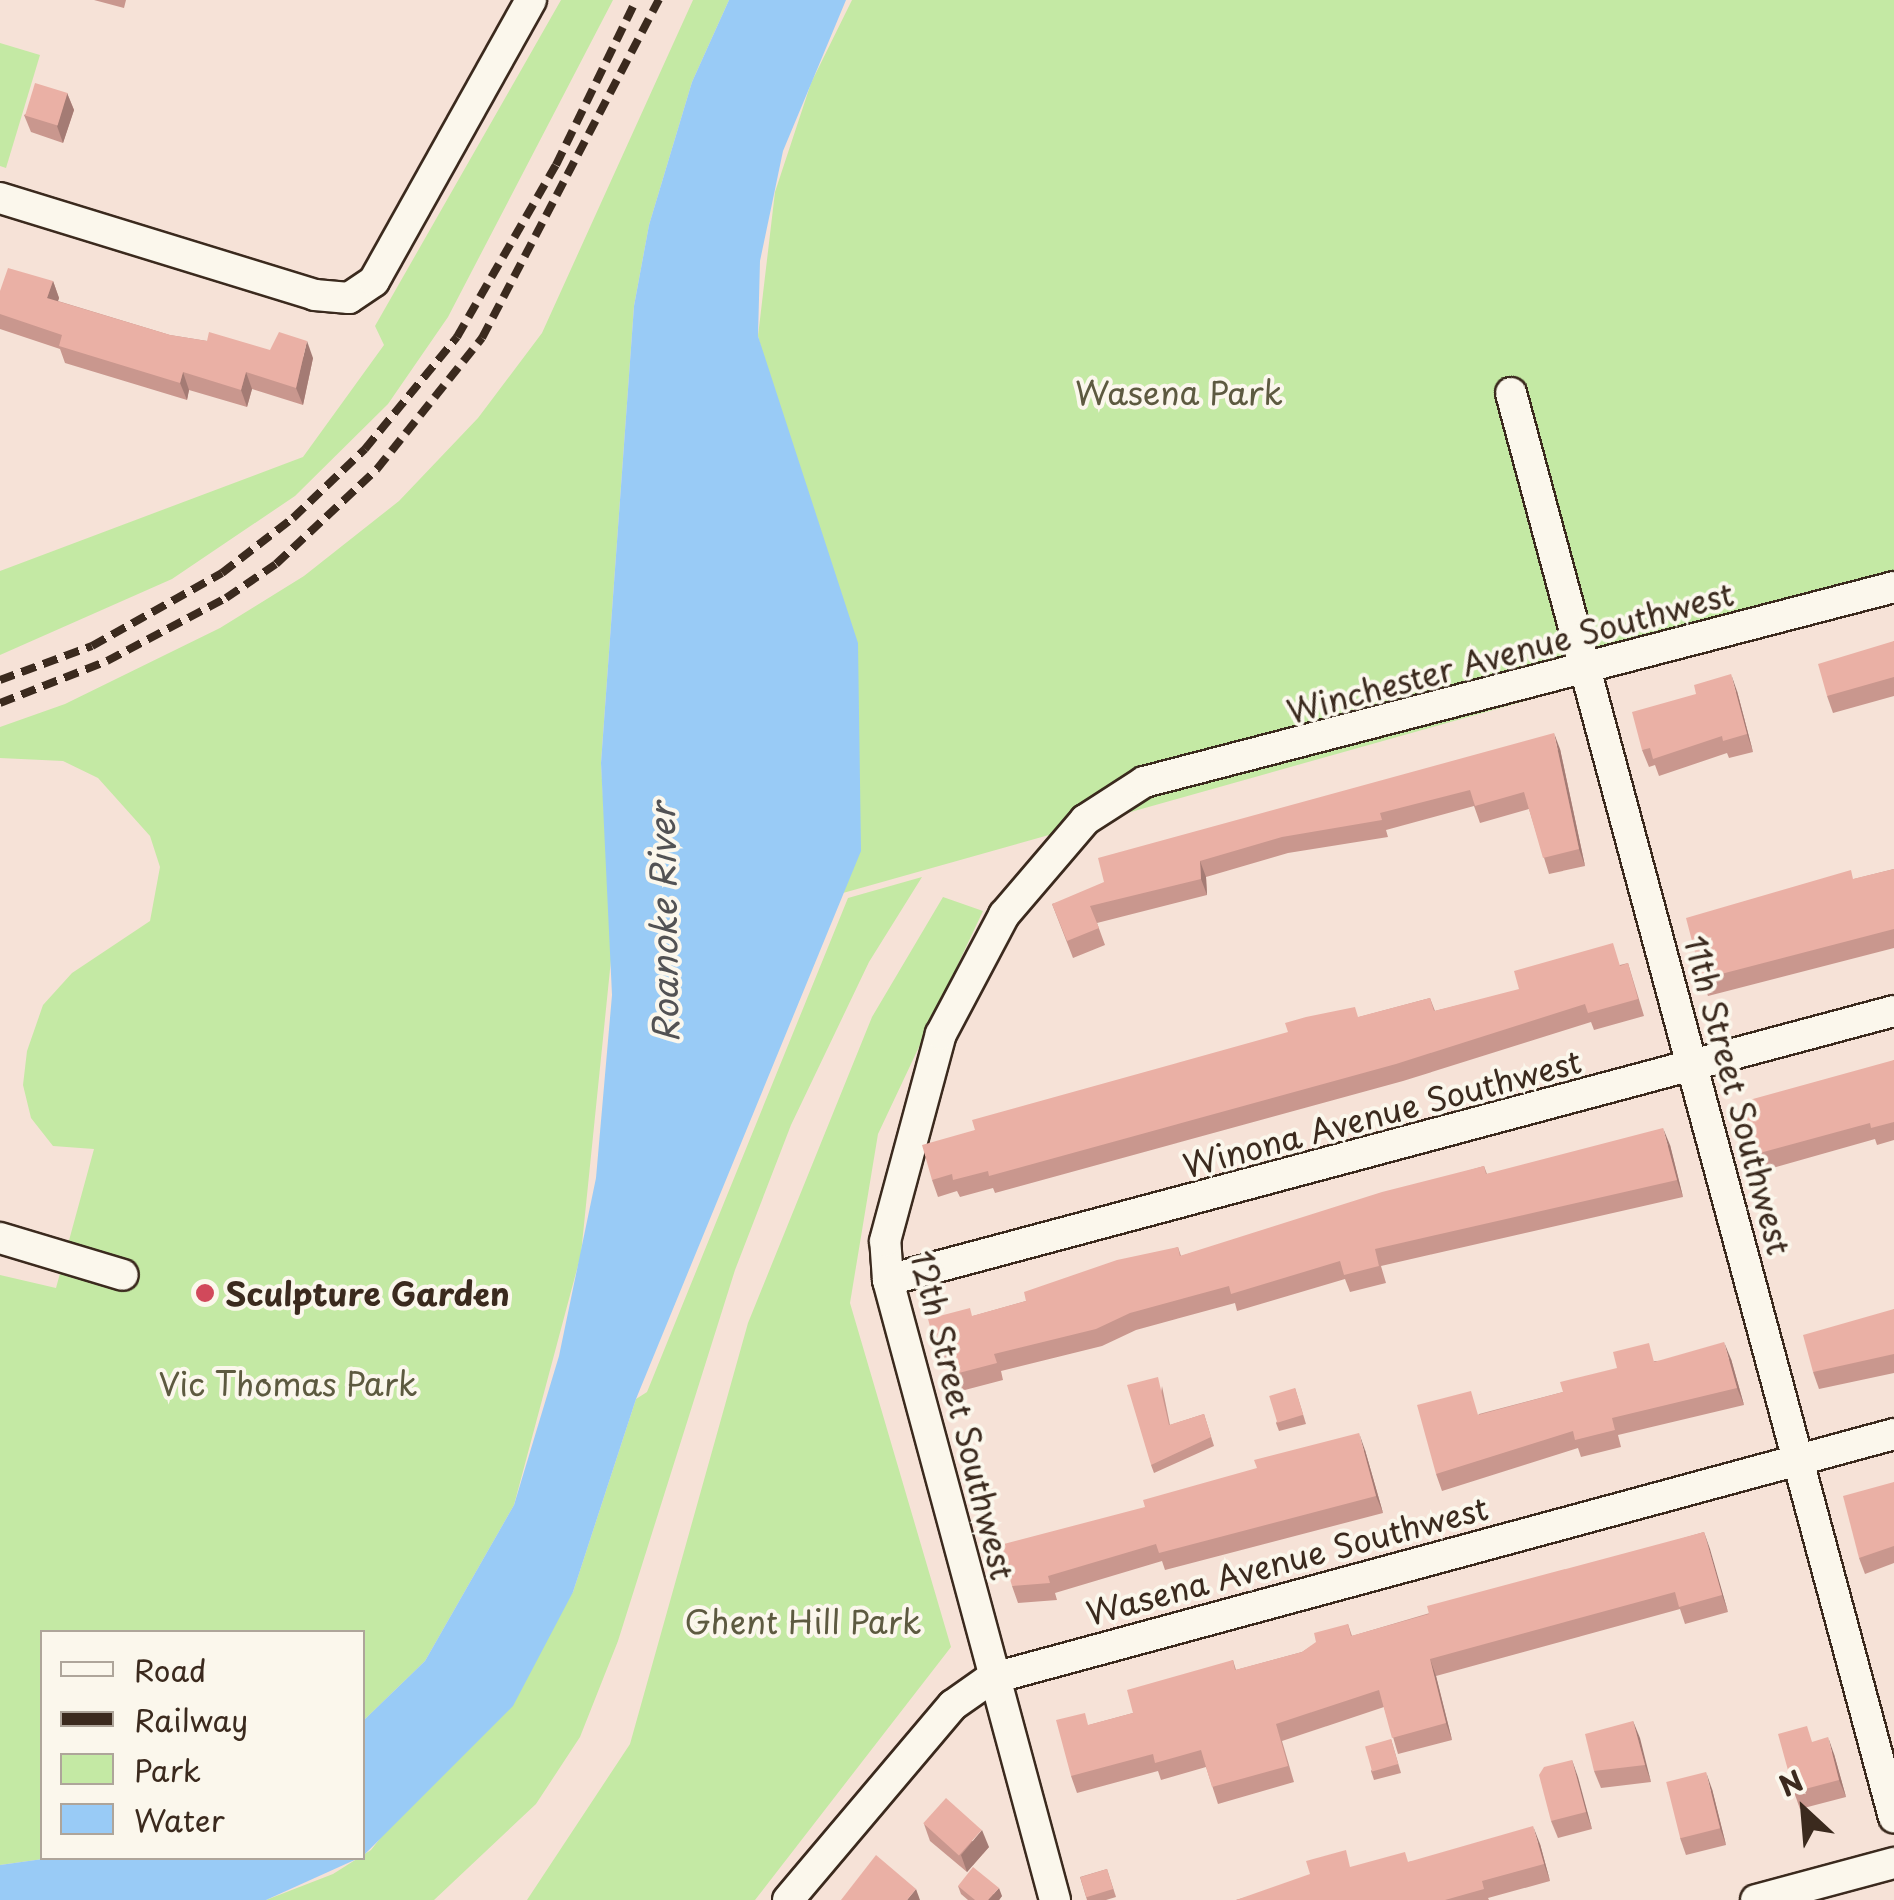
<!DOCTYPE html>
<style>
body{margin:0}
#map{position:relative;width:1894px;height:1900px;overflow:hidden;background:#f6e2d7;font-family:"Playpen Sans",sans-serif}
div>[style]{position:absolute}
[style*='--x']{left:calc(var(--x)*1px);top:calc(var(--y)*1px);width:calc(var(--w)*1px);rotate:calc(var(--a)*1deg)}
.green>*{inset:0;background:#c4e9a4}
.water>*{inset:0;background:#99cbf6}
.roads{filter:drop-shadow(2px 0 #3b2a1e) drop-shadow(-2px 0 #3b2a1e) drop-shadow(0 2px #3b2a1e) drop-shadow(0 -2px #3b2a1e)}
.minor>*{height:30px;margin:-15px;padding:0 15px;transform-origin:15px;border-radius:15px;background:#fbf7ec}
.rail>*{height:8px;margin-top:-4px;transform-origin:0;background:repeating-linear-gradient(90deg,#3b2a1e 0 15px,transparent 0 23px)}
.wall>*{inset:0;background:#c9978e}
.shaded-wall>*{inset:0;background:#a47b74}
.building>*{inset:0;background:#eab0a5;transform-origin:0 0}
.dots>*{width:28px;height:28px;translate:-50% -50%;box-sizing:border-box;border:5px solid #fbf7ec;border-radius:50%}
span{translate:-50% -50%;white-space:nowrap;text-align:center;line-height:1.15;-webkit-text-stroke:8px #fbf7ec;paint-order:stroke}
.park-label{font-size:32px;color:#5d5a40}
.street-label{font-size:32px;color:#3b2a1e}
.poi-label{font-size:32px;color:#3b2a1e;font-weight:700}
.left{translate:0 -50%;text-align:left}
.water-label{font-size:35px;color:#525254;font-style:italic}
.legend{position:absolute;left:40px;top:1630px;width:325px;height:230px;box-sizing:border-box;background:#fbf7ec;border:2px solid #aea59a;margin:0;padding:12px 18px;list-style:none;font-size:30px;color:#3b2a1e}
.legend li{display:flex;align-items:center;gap:20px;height:50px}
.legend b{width:50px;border:2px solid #aea59a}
.north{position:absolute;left:1754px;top:1760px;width:100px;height:100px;-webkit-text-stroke:8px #fbf7ec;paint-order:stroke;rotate:334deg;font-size:28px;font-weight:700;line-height:40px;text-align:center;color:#3b2a1e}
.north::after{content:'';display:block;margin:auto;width:35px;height:45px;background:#3b2a1e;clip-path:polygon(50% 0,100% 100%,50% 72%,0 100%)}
</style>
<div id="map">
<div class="green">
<i style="clip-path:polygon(561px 0,613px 0,448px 317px,388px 404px,295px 496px,172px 579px,0 655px,0 571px,303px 457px,384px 345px,375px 326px)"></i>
<i style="clip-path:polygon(693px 0,729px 0,692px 82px,649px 225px,634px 306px,601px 763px,612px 950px,581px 1254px,514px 1505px,425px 1661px,363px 1721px,362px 1632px,42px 1632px,42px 1858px,50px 1858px,0 1865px,0 1275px,56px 1288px,94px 1149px,53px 1146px,31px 1118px,23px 1085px,27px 1051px,43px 1005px,72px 973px,150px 921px,160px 867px,150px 836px,98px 778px,63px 761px,0 758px,0 727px,65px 704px,220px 628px,304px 576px,399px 501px,478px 418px,542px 333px)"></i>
<i style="clip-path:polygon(852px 0,1894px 0,1894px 597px,843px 893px,859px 729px,758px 336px,775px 192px,811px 83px)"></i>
<i style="clip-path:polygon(0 43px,40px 55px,6px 168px,0 166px)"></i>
<i style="clip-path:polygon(922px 877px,869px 962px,791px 1125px,735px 1270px,618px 1641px,580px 1737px,536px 1804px,434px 1900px,266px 1900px,333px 1874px,371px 1850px,573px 1592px,636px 1399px,647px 1392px,848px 898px)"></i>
<i style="clip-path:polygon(943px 897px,983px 911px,878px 1134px,850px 1303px,951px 1647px,755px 1900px,527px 1900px,630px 1744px,748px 1323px,872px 1017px)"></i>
</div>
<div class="water">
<i style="clip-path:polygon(729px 0,846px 0,783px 151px,760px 261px,758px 336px,858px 643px,861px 851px,636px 1399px,573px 1592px,513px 1706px,363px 1856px,363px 1721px,425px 1661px,514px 1505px,559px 1356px,596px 1178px,612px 995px,601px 763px,634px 306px,649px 225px,692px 82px)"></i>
<i style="clip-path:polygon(50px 1858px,359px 1858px,266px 1900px,0 1900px,0 1865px)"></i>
</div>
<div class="roads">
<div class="minor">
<i style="--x:0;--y:198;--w:330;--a:17.1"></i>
<i style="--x:315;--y:295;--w:34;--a:5"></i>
<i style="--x:349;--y:298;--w:30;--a:-34"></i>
<i style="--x:374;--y:281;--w:322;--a:-60.8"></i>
<i style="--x:1511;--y:393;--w:1475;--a:74.95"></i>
<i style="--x:0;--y:1238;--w:128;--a:16.7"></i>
<i style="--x:888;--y:1280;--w:1041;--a:-14.97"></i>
<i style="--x:788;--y:1900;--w:255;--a:-49.8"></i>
<i style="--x:953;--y:1705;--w:45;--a:-35.1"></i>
<i style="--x:990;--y:1679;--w:937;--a:-15.16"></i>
<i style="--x:1055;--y:1900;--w:642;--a:-105.08"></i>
<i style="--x:888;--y:1280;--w:39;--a:-94"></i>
<i style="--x:885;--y:1241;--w:214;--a:-74.9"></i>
<i style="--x:941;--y:1034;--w:135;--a:-62.1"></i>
<i style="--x:1004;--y:915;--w:125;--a:-49.5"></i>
<i style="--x:1085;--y:820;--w:70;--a:-32.8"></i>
<i style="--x:1144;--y:782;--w:775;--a:-14.57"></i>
<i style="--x:1756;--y:1900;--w:143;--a:-15"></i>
</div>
</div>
<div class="rail">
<i style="--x:0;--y:680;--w:98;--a:-20.3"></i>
<i style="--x:92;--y:646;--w:149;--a:-29.3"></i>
<i style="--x:222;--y:573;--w:90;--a:-37.8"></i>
<i style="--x:293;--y:518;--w:100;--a:-43.8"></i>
<i style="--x:365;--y:449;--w:145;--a:-50.6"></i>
<i style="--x:457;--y:337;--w:198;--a:-60.1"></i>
<i style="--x:556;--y:165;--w:183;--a:-64.1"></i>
<i style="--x:0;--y:703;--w:115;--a:-21.4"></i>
<i style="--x:107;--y:661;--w:135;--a:-27.9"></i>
<i style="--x:226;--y:598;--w:60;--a:-34.2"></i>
<i style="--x:276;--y:564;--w:139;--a:-43.2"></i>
<i style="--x:377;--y:469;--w:168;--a:-51.3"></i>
<i style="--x:482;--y:338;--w:382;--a:-62.4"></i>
</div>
<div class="wall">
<i style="clip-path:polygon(94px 0,126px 0,124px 8px)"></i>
<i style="clip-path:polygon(67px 93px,74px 110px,63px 143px,31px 132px,24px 115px)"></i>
<i style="clip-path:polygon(53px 281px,59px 298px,58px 301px,170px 335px,313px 358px,303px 405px,252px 389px,247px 407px,189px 390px,187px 400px,65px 363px,60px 349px,0 329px,0 291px)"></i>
<i style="clip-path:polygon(1894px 641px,1894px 696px,1833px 713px,1827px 696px)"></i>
<i style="clip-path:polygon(1737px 691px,1753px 752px,1729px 758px,1727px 753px,1659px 776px,1655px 765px,1649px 767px,1642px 750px)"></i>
<i style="clip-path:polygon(1560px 749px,1585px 866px,1549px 874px,1529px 809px,1480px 823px,1474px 806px,1386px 830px,1388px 837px,1288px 853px,1206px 877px,1207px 895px,1097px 923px,1105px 945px,1073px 958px,1052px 904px)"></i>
<i style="clip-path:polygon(1894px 869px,1894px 948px,1708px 996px,1702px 979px,1854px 879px)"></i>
<i style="clip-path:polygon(1628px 963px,1644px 1016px,1594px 1030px,1591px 1022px,1403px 1081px,995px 1193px,993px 1188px,960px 1197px,957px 1191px,938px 1197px,932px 1180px,975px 1130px,1359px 1017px,1430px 998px,1435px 1011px)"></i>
<i style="clip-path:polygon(1894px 1060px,1894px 1140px,1877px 1145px,1875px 1139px,1762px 1171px,1756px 1154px)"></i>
<i style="clip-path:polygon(1670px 1145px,1683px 1197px,1381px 1266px,1386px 1283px,1350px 1292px,1345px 1279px,1237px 1311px,1235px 1303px,1136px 1330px,1102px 1346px,1001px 1371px,1003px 1380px,961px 1391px,952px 1363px,942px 1366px,936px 1349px,973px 1316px,1026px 1301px,1178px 1247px,1181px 1256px,1484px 1166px,1487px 1174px)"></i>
<i style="clip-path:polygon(1894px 1309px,1894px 1373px,1819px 1389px,1813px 1372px)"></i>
<i style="clip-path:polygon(1731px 1359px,1744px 1405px,1618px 1435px,1621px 1447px,1581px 1457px,1578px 1448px,1442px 1491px,1436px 1474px,1479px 1414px,1563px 1392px,1655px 1361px)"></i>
<i style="clip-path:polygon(1162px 1386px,1170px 1425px,1204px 1414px,1214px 1446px,1154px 1473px,1151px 1465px)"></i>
<i style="clip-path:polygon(1295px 1388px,1306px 1424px,1279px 1431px,1276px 1423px)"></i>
<i style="clip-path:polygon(1365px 1450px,1383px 1513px,1165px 1570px,1162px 1561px,1055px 1593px,1057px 1600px,1018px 1603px,1012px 1586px)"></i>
<i style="clip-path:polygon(1894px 1482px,1894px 1563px,1865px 1574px,1859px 1558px)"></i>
<i style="clip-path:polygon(1704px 1532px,1728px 1612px,1685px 1624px,1680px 1609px,1436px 1676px,1452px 1740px,1398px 1754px,1384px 1707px,1282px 1741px,1294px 1782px,1218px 1804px,1206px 1767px,1161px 1780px,1158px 1771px,1077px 1793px,1071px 1776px,1089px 1725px,1133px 1713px,1233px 1660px,1236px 1670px,1302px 1652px,1348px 1624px,1352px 1636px)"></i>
<i style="clip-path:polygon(1633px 1721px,1651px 1782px,1601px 1788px,1594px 1771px)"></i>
<i style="clip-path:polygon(1391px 1739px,1401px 1773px,1374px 1780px,1371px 1771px)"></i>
<i style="clip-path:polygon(1813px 1742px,1834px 1754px,1846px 1797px,1800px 1809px,1794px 1792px)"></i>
<i style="clip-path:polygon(1572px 1760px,1592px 1829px,1558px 1838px,1551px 1821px)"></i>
<i style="clip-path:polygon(1712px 1789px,1726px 1845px,1686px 1855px,1680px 1838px)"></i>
<i style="clip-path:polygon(924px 1824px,989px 1847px,967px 1872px,930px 1841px)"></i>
<i style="clip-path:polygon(1540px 1844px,1550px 1881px,1488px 1898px,1489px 1900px,1236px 1900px,1352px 1867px,1408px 1862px)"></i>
<i style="clip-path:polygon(1107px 1869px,1116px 1897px,1106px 1900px,1087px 1900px,1080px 1877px)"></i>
<i style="clip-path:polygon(958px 1886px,1002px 1896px,999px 1900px,968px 1900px,961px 1894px)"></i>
</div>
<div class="shaded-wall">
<i style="clip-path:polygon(67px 93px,74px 110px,63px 143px,57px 126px)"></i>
<i style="clip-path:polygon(53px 281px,59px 298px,53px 315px,47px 298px)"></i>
<i style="clip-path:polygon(307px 341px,313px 358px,303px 405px,296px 388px)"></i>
<i style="clip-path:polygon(183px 372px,189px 390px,187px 400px,180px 383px)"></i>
<i style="clip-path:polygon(246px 372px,252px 389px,247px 407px,241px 390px)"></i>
<i style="clip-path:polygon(1731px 674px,1737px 691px,1753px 752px,1747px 734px)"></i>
<i style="clip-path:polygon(1554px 733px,1560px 749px,1585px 866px,1579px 849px)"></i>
<i style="clip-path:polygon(1200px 861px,1206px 877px,1207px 895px,1201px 879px)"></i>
<i style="clip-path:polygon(1663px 1128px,1670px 1145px,1683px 1197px,1677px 1180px)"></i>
<i style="clip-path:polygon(1724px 1342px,1731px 1359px,1744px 1405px,1737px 1388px)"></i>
<i style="clip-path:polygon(1359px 1433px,1365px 1450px,1383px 1513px,1376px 1496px)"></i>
<i style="clip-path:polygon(1704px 1532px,1710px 1549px,1728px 1612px,1722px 1595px)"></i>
<i style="clip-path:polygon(1430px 1659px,1436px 1676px,1452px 1740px,1446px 1723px)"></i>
<i style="clip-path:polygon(1633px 1721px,1640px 1738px,1651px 1782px,1645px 1765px)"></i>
<i style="clip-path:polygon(1828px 1737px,1834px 1754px,1846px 1797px,1839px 1780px)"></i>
<i style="clip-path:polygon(1572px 1760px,1578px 1777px,1592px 1829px,1586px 1812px)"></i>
<i style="clip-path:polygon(1706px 1772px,1712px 1789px,1726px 1845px,1720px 1828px)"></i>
<i style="clip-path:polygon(1533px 1826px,1540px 1844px,1550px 1881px,1544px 1864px)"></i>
<i style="clip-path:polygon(982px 1830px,989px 1847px,967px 1872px,961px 1855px)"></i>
<i style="clip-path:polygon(999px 1888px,1002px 1896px,999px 1900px,988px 1900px)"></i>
<i style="clip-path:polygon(916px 1889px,920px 1900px,907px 1900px)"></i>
</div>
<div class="building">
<i style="left:35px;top:83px;width:34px;height:34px;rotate:17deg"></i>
<i style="clip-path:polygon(8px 268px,53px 281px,47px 298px,170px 335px,207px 341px,209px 332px,270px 350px,279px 332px,307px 341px,296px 388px,246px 372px,241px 390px,183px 372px,180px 383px,59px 346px,62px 335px,0 314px,0 291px)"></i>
<i style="clip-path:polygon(1894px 641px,1894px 677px,1827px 696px,1818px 664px)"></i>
<i style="clip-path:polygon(1731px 674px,1747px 734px,1723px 741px,1722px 736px,1653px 759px,1650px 748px,1642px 750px,1632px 712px,1696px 694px,1694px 685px)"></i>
<i style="clip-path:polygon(1554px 733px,1579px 849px,1543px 858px,1524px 792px,1475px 806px,1470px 790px,1380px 813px,1382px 820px,1282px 837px,1200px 861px,1201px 879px,1090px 906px,1099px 928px,1067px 941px,1052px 904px,1104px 882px,1098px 858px)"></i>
<i style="clip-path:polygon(1894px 869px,1894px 929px,1702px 979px,1686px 918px,1851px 870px,1853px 879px)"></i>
<i style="clip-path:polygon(1613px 943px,1620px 966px,1628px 963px,1638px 999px,1588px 1013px,1585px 1004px,1396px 1064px,989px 1176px,988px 1171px,953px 1180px,952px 1174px,932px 1180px,922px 1145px,975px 1130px,972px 1120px,1288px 1032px,1285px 1023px,1306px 1017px,1355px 1007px,1358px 1017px,1430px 998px,1434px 1011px,1519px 989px,1514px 971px)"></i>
<i style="clip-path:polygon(1894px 1060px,1894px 1122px,1871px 1128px,1870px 1123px,1756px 1154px,1742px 1102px)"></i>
<i style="clip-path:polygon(1663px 1128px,1677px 1180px,1375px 1249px,1379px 1266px,1344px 1275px,1340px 1261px,1231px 1294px,1229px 1286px,1130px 1313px,1096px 1329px,994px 1354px,997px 1363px,955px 1374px,947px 1346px,936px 1349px,928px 1319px,970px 1308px,972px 1316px,1026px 1301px,1024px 1292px,1117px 1260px,1178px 1247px,1180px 1256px,1382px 1192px,1484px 1166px,1486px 1174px)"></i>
<i style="clip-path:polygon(1894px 1309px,1894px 1354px,1813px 1372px,1803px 1335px)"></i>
<i style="clip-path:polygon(1724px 1342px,1737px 1388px,1612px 1418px,1615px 1430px,1575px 1440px,1573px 1431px,1436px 1474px,1417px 1405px,1471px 1391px,1478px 1415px,1563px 1392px,1560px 1382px,1617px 1368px,1613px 1352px,1649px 1343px,1654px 1362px)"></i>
<i style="clip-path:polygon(1158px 1377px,1169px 1425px,1204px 1414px,1211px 1437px,1151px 1465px,1127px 1385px)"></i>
<i style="left:1295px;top:1388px;width:28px;height:27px;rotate:73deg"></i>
<i style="clip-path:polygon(1359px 1433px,1376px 1496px,1159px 1553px,1156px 1544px,1048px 1576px,1050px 1583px,1012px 1586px,1000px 1545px,1145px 1507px,1143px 1500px,1257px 1468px,1254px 1460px)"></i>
<i style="clip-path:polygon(1894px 1482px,1894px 1546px,1859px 1558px,1843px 1496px)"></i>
<i style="clip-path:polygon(1704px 1532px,1722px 1595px,1679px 1607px,1675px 1592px,1430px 1659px,1446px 1723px,1392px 1738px,1379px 1690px,1276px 1724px,1288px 1766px,1212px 1787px,1201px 1750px,1155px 1763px,1153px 1754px,1071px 1776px,1056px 1720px,1085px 1713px,1088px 1725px,1133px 1713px,1127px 1690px,1233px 1660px,1235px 1670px,1302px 1652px,1316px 1642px,1314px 1633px,1348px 1624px,1351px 1636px,1429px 1614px,1427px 1606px)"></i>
<i style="clip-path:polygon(1633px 1721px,1645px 1765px,1594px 1771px,1585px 1734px)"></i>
<i style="clip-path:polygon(1807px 1726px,1812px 1742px,1828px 1737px,1839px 1780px,1794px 1792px,1778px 1734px)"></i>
<i style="left:1391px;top:1739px;width:26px;height:27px;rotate:74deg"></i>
<i style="clip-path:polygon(1572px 1760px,1586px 1812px,1551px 1821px,1539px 1775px,1544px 1767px)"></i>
<i style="left:1706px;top:1772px;width:58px;height:41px;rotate:76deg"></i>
<i style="left:946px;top:1798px;width:48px;height:34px;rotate:42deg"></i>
<i style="clip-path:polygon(1533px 1826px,1544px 1864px,1482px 1881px,1484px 1889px,1445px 1900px,1236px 1900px,1310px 1874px,1306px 1861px,1346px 1850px,1350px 1867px,1405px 1852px,1408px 1862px)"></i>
<i style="clip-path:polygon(876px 1855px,916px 1889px,907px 1900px,841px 1900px)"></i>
<i style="clip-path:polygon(973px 1867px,999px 1888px,988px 1900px,975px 1900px,958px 1886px)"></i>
<i style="left:1107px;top:1869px;width:21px;height:28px;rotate:73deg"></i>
</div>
<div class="dots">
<i style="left:205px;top:1293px;background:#d1495b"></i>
</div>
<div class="park-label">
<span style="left:1179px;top:392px">Wasena Park</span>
<span style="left:288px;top:1383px">Vic Thomas Park</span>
<span style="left:803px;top:1621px">Ghent Hill Park</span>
</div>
<div class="street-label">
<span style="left:1510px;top:652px;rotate:-15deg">Winchester Avenue Southwest</span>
<span style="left:1738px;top:1095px;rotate:75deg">11th Street Southwest</span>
<span style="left:1382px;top:1113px;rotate:-15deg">Winona Avenue Southwest</span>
<span style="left:963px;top:1415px;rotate:76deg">12th Street Southwest</span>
<span style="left:1287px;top:1560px;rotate:-15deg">Wasena Avenue Southwest</span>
</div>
<div class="poi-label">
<span class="left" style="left:225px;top:1293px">Sculpture Garden</span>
</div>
<div class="water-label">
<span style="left:663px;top:923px;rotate:-91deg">Roanoke River</span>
</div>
<ul class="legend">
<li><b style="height:12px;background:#fbf7ec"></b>Road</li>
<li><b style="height:12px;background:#3b2a1e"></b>Railway</li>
<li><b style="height:28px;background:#c4e9a4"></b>Park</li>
<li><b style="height:28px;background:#99cbf6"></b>Water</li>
</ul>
<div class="north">N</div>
</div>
